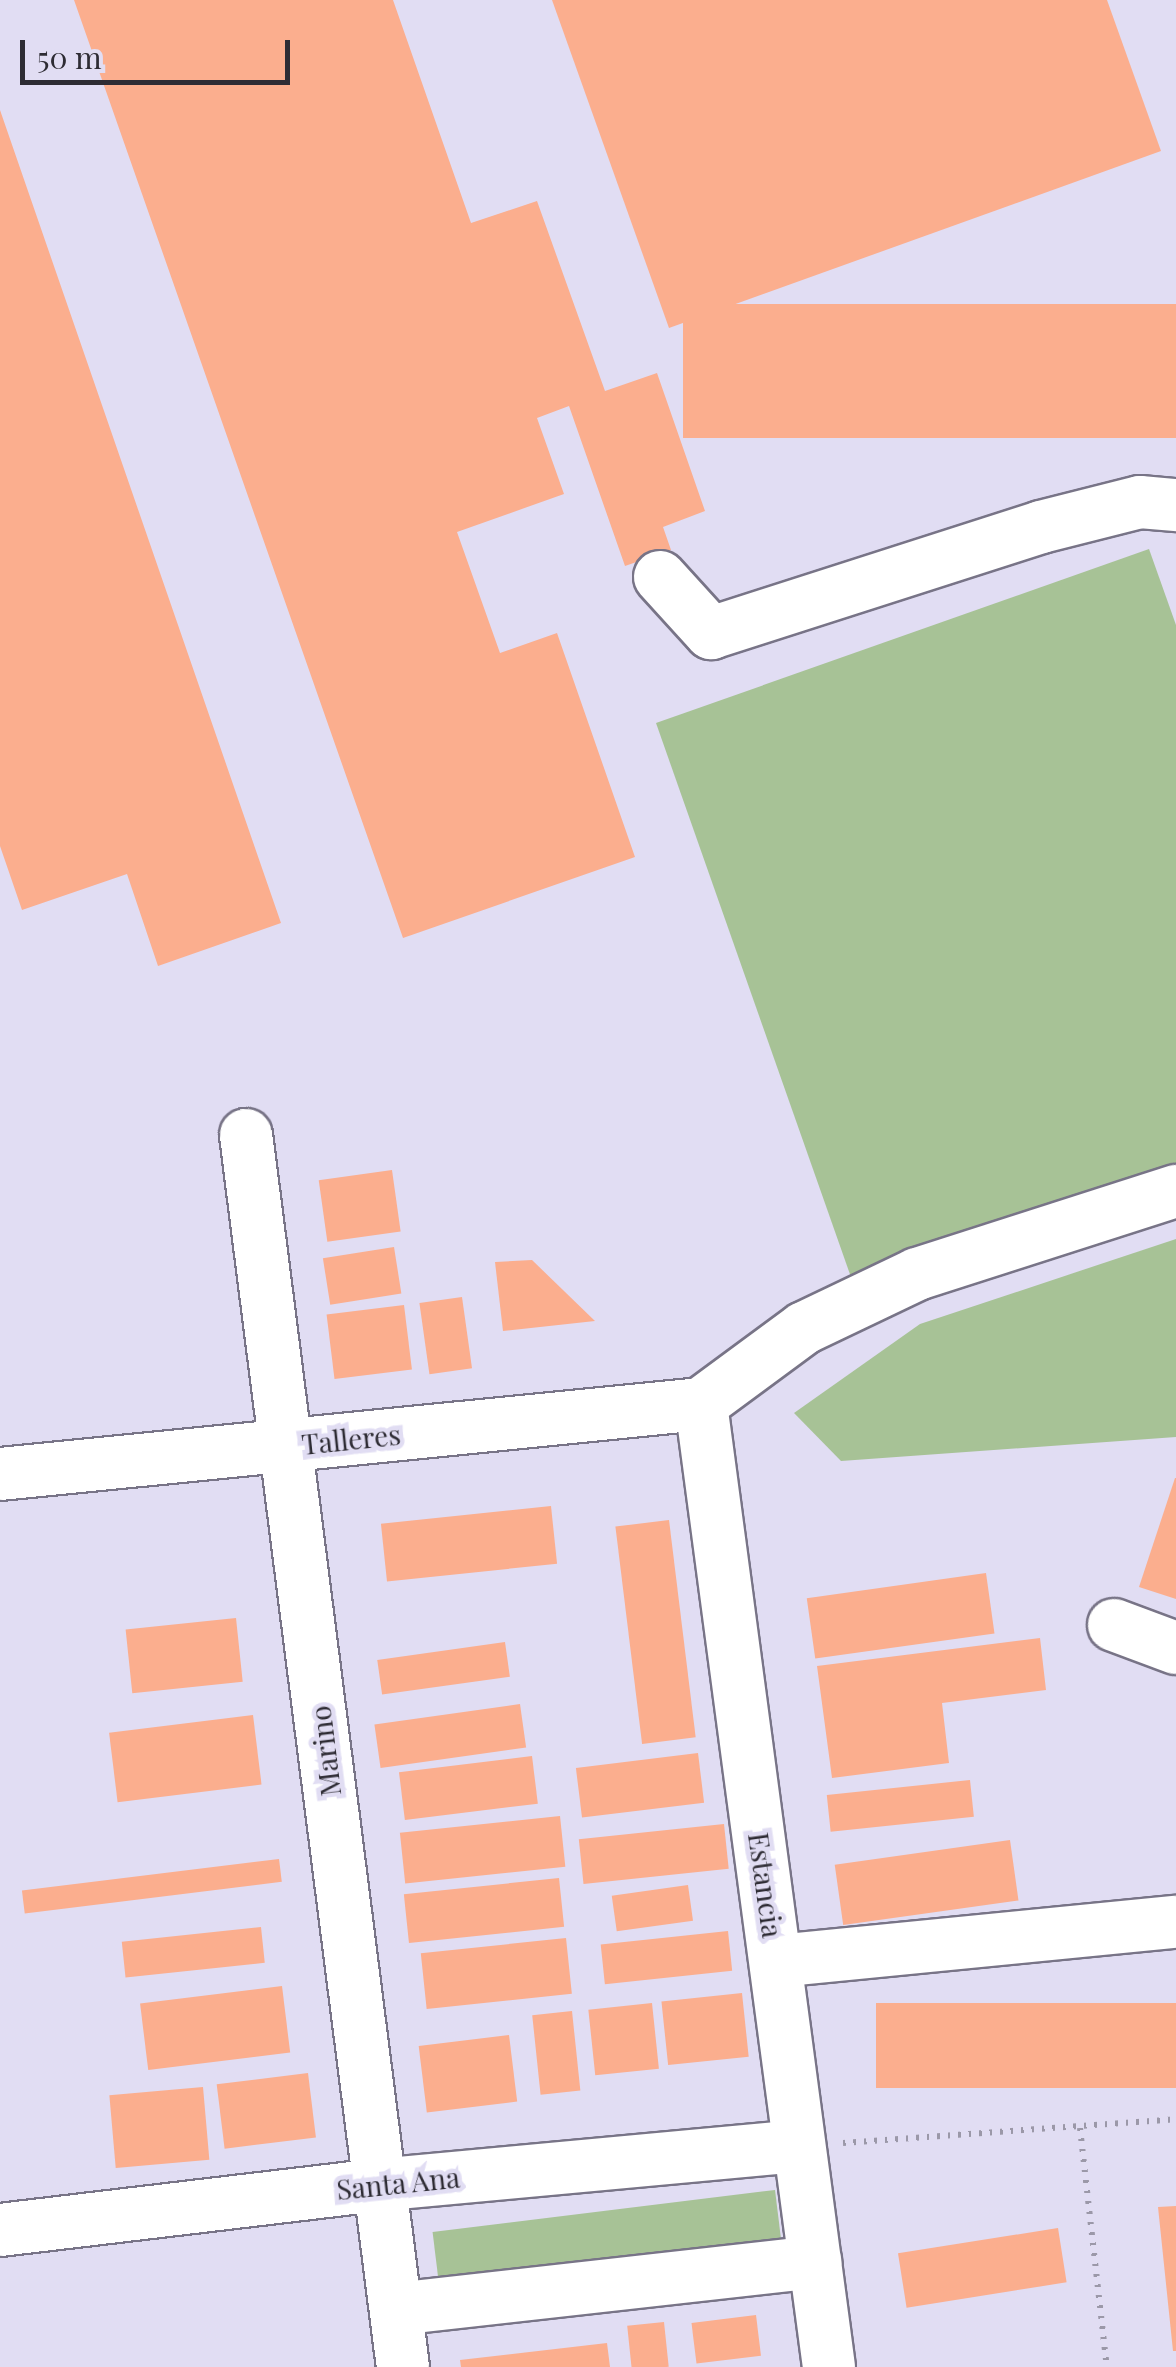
<!DOCTYPE html>
<style>
body{margin:0}
#map{position:relative;width:1176px;height:2367px;overflow:hidden;background:#e1ddf3;font-family:"Playfair Display",serif}
div>[style]{position:absolute}
[style*='--x']{left:calc(var(--x)*1px);top:calc(var(--y)*1px);width:calc(var(--w)*1px);rotate:calc(var(--a)*1deg)}
.green>*{inset:0;background:#a7c296;transform-origin:0 0}
.building>*{inset:0;background:#fbae8e;transform-origin:0 0}
.path>*{height:6px;margin-top:-3px;transform-origin:0;background:repeating-linear-gradient(90deg,#9b98a8 0 2.5px,transparent 0 10.5px)}
.roads{filter:drop-shadow(2px 0 #787487) drop-shadow(-2px 0 #787487) drop-shadow(0 2px #787487) drop-shadow(0 -2px #787487)}
.minor>*{height:52px;margin:-26px;padding:0 26px;transform-origin:26px;border-radius:26px;background:#fff}
span{translate:-50% -50%;white-space:nowrap;text-align:center;line-height:1.15;-webkit-text-stroke:9px #e1ddf3;paint-order:stroke}
.street-label{font-size:28px;color:#2e2c34}
.scale{position:absolute;left:20px;top:40px;width:270px;height:45px;box-sizing:border-box;border:5px solid #2e2c34;border-top:0;padding-left:12px;font-size:30px;line-height:35px;white-space:nowrap;color:#2e2c34;-webkit-text-stroke:8px #e1ddf3;paint-order:stroke}
</style>
<div id="map">
<div class="green">
<i style="clip-path:polygon(1149px 549px,1176px 625px,1176px 1166px,852px 1280px,656px 723px)"></i>
<i style="clip-path:polygon(1176px 1239px,1176px 1437px,841px 1461px,794px 1413px,920px 1324px)"></i>
<i style="left:775px;top:2190px;width:48px;height:345px;rotate:83deg"></i>
</div>
<div class="building">
<i style="clip-path:polygon(74px 0,393px 0,471px 223px,537px 201px,605px 391px,657px 373px,705px 511px,663px 527px,671px 550px,625px 566px,569px 406px,537px 418px,564px 494px,457px 532px,500px 653px,557px 633px,635px 857px,403px 938px)"></i>
<i style="clip-path:polygon(552px 0,1107px 0,1161px 151px,669px 328px)"></i>
<i style="clip-path:polygon(0 110px,281px 923px,158px 966px,127px 874px,22px 910px,0 846px)"></i>
<i style="left:1176px;top:304px;width:134px;height:493px;rotate:90deg"></i>
<i style="left:392px;top:1170px;width:62px;height:74px;rotate:82deg"></i>
<i style="left:394px;top:1247px;width:47px;height:72px;rotate:81deg"></i>
<i style="clip-path:polygon(532px 1260px,595px 1321px,503px 1331px,495px 1262px)"></i>
<i style="left:462px;top:1297px;width:72px;height:43px;rotate:82deg"></i>
<i style="left:404px;top:1305px;width:65px;height:78px;rotate:83deg"></i>
<i style="clip-path:polygon(1175px 1478px,1176px 1478px,1176px 1599px,1139px 1587px)"></i>
<i style="left:551px;top:1506px;width:58px;height:171px;rotate:84deg"></i>
<i style="left:669px;top:1520px;width:219px;height:54px;rotate:83deg"></i>
<i style="left:986px;top:1573px;width:61px;height:181px;rotate:82deg"></i>
<i style="left:236px;top:1618px;width:64px;height:111px;rotate:84deg"></i>
<i style="clip-path:polygon(1040px 1638px,1046px 1690px,942px 1703px,949px 1763px,832px 1778px,817px 1666px)"></i>
<i style="left:505px;top:1642px;width:35px;height:129px;rotate:82deg"></i>
<i style="left:520px;top:1704px;width:44px;height:147px;rotate:82deg"></i>
<i style="left:253px;top:1715px;width:70px;height:145px;rotate:83deg"></i>
<i style="left:698px;top:1753px;width:50px;height:123px;rotate:83deg"></i>
<i style="left:532px;top:1756px;width:48px;height:134px;rotate:83deg"></i>
<i style="left:970px;top:1780px;width:37px;height:144px;rotate:84deg"></i>
<i style="left:560px;top:1816px;width:51px;height:161px;rotate:84deg"></i>
<i style="left:724px;top:1824px;width:45px;height:146px;rotate:84deg"></i>
<i style="left:1010px;top:1840px;width:61px;height:177px;rotate:82deg"></i>
<i style="left:279px;top:1859px;width:23px;height:259px;rotate:83deg"></i>
<i style="left:559px;top:1878px;width:49px;height:156px;rotate:84deg"></i>
<i style="left:688px;top:1885px;width:36px;height:77px;rotate:82deg"></i>
<i style="left:261px;top:1927px;width:36px;height:140px;rotate:84deg"></i>
<i style="left:728px;top:1931px;width:40px;height:128px;rotate:84deg"></i>
<i style="left:566px;top:1938px;width:56px;height:146px;rotate:84deg"></i>
<i style="left:282px;top:1986px;width:67px;height:143px;rotate:83deg"></i>
<i style="left:742px;top:1993px;width:64px;height:81px;rotate:84deg"></i>
<i style="left:652px;top:2003px;width:66px;height:64px;rotate:84deg"></i>
<i style="left:1176px;top:2003px;width:85px;height:300px;rotate:90deg"></i>
<i style="left:572px;top:2011px;width:80px;height:40px;rotate:84deg"></i>
<i style="left:509px;top:2035px;width:67px;height:91px;rotate:83deg"></i>
<i style="left:308px;top:2073px;width:65px;height:92px;rotate:83deg"></i>
<i style="left:203px;top:2087px;width:73px;height:94px;rotate:85deg"></i>
<i style="clip-path:polygon(1176px 2206px,1176px 2351px,1173px 2351px,1158px 2207px)"></i>
<i style="left:1058px;top:2228px;width:55px;height:162px;rotate:81deg"></i>
<i style="left:756px;top:2315px;width:41px;height:65px;rotate:83deg"></i>
<i style="left:664px;top:2322px;width:45px;height:37px;rotate:84deg"></i>
<i style="clip-path:polygon(607px 2343px,610px 2367px,461px 2367px,460px 2360px)"></i>
</div>
<div class="path">
<i style="--x:1080;--y:2128;--w:241;--a:83.6"></i>
<i style="--x:843;--y:2143;--w:334;--a:-4.1"></i>
</div>
<div class="roads">
<div class="minor">
<i style="--x:660;--y:577;--w:76;--a:47.7"></i>
<i style="--x:711;--y:633;--w:347;--a:-17.8"></i>
<i style="--x:1041;--y:527;--w:102;--a:-14.2"></i>
<i style="--x:1140;--y:502;--w:36;--a:5"></i>
<i style="--x:246;--y:1135;--w:1242;--a:82.74"></i>
<i style="--x:701;--y:1404;--w:971;--a:82.43"></i>
<i style="--x:701;--y:1404;--w:128;--a:-36.4"></i>
<i style="--x:804;--y:1328;--w:125;--a:-25.5"></i>
<i style="--x:917;--y:1274;--w:272;--a:-17.8"></i>
<i style="--x:0;--y:1474;--w:704;--a:-5.7"></i>
<i style="--x:1114;--y:1625;--w:66;--a:20.4"></i>
<i style="--x:776;--y:1961;--w:402;--a:-5.6"></i>
<i style="--x:0;--y:2230;--w:380;--a:-6.8"></i>
<i style="--x:377;--y:2185;--w:423;--a:-5.3"></i>
<i style="--x:396;--y:2309;--w:422;--a:-6.4"></i>
</div>
</div>
<div class="street-label">
<span style="left:351px;top:1439px;rotate:-6deg">Talleres</span>
<span style="left:325px;top:1751px;rotate:-97deg">Marino</span>
<span style="left:766px;top:1885px;rotate:82deg">Estancia</span>
<span style="left:398px;top:2183px;rotate:-6deg">Santa Ana</span>
</div>
<div class="scale">50 m</div>
</div>
